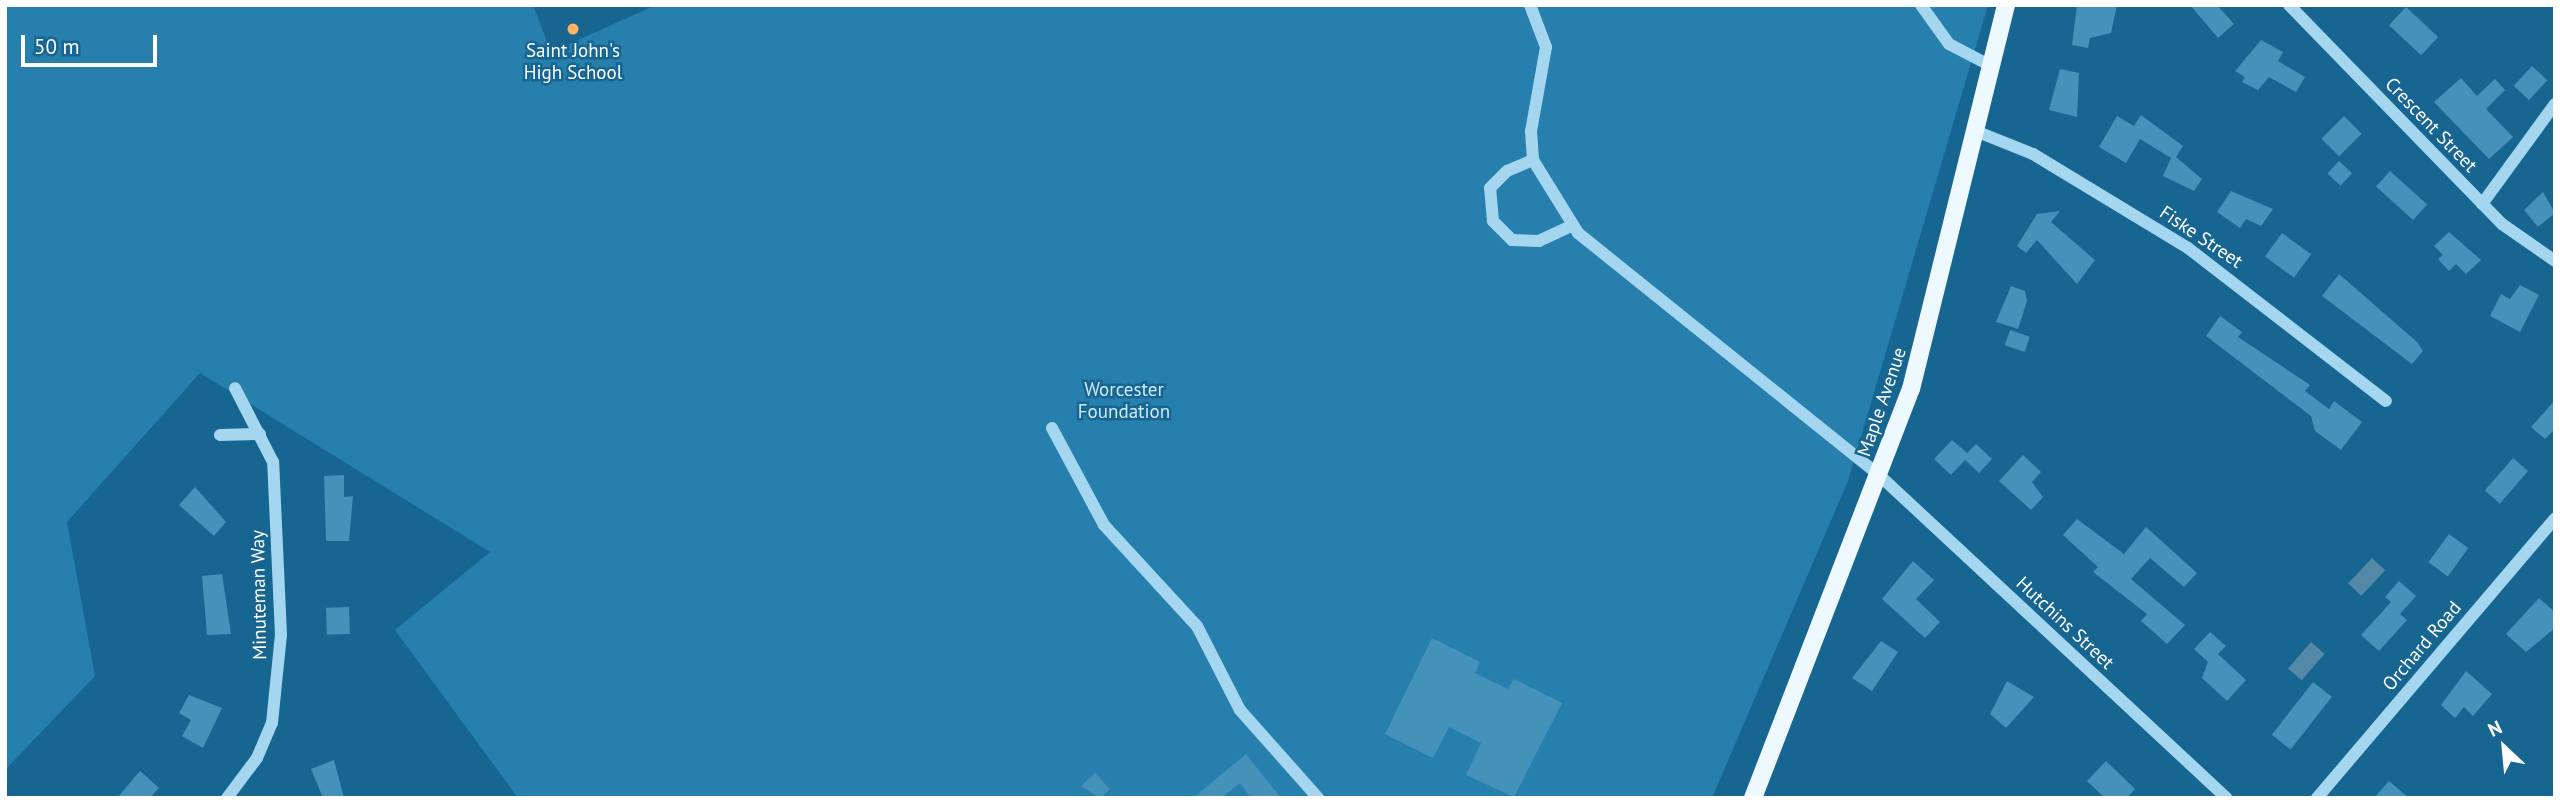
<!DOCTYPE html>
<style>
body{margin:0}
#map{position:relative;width:2560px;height:803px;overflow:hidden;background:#176591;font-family:"PT Sans",sans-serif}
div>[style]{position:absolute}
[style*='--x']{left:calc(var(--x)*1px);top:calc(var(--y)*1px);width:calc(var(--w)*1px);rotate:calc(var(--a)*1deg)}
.green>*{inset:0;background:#277fad}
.water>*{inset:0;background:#5389a7;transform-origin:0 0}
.building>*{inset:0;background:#4491ba;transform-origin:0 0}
.minor>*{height:12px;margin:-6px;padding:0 6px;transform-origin:6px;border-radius:6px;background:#a5d6f0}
.major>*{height:18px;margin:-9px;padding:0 9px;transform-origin:9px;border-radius:9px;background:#eef8ff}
.dots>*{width:19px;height:19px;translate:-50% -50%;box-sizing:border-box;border:4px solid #176591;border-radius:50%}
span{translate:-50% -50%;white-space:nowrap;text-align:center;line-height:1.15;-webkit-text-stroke:5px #176591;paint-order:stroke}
.poi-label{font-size:19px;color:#fff}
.street-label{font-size:19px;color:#fff}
.park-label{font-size:19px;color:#ccebfb}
.frame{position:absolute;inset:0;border:7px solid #fff;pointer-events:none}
.north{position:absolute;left:2469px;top:712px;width:70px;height:70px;-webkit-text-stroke:5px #176591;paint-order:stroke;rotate:334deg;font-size:19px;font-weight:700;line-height:28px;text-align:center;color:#fff}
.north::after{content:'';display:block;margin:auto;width:24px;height:32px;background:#fff;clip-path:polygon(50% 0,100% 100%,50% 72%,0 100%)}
.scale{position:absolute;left:21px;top:35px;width:136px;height:32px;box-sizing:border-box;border:4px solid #fff;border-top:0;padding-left:9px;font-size:21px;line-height:24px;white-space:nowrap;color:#fff;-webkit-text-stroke:5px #176591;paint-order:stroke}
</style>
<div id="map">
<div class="green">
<i style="clip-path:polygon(5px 5px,533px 5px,551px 52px,656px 5px,1988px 5px,1848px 481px,1712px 798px,518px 798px,395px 630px,490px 552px,200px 373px,67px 522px,95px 676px,5px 770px)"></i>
</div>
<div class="water">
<i style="left:2372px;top:558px;width:18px;height:35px;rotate:43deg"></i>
<i style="left:2311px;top:642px;width:18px;height:35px;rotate:41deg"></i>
</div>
<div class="building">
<i style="clip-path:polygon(2077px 5px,2117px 5px,2111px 33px,2090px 38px,2088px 48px,2072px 45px)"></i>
<i style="clip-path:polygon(2190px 5px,2217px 5px,2234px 24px,2218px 38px)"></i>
<i style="left:2406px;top:7px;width:44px;height:25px;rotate:43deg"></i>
<i style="clip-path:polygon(2261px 40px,2283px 52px,2278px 61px,2305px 77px,2296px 92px,2269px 77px,2258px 90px,2242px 82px,2245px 77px,2235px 71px)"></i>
<i style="left:2532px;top:66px;width:21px;height:27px;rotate:43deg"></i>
<i style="clip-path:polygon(2060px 69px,2079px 73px,2077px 117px,2049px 110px)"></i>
<i style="clip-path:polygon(2461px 78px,2477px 96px,2495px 79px,2505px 90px,2486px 109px,2513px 137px,2489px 159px,2434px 102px)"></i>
<i style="clip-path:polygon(2141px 115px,2183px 146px,2176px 157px,2202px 179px,2194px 191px,2163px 176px,2171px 158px,2140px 139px,2126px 163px,2099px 147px,2117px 116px,2134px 126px)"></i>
<i style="left:2344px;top:116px;width:25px;height:32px;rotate:45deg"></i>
<i style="left:2339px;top:161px;width:18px;height:17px;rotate:43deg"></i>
<i style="left:2390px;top:171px;width:50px;height:21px;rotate:42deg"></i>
<i style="clip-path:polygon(2231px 191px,2273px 209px,2261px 226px,2246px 219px,2240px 228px,2217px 212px)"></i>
<i style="clip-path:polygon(2543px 192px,2555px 213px,2538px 227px,2524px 210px)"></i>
<i style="clip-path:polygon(2060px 211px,2051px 222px,2095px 260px,2077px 284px,2037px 240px,2026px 253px,2017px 246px,2037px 214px)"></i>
<i style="clip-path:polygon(2449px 232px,2481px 260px,2466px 274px,2456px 264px,2449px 271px,2438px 259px,2443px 255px,2434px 246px)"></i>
<i style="left:2282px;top:233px;width:36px;height:29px;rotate:36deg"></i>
<i style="clip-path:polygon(2339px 274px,2417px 342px,2423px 351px,2412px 364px,2322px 296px)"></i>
<i style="clip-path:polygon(2520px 285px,2539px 295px,2520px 332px,2490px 316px,2501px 294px,2510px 299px)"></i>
<i style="clip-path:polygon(2011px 286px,2025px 291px,2027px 301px,2018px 329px,1996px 322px)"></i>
<i style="clip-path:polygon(2220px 316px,2242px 332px,2238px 337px,2310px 385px,2305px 391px,2329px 409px,2334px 401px,2362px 422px,2341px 450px,2315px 431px,2311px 416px,2206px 336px)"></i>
<i style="left:2010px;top:330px;width:21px;height:16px;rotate:19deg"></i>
<i style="clip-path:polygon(2555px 400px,2555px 429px,2545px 439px,2531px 427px)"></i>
<i style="clip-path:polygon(1952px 440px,1967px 453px,1976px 444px,1992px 459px,1979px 473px,1965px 460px,1951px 475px,1934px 459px)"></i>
<i style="clip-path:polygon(2023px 455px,2041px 472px,2032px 482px,2043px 497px,2031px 510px,1999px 481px)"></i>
<i style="left:2513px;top:458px;width:20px;height:43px;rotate:41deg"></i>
<i style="clip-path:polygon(344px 475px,344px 497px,353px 496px,349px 541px,326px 541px,324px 476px)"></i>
<i style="clip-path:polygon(195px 487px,226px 522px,214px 536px,179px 505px)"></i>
<i style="clip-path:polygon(2077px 519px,2124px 554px,2146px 527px,2197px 573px,2184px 587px,2150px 558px,2131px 579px,2185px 625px,2167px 644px,2141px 621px,2147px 614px,2093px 572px,2098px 567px,2063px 535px)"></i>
<i style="left:2449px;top:534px;width:24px;height:35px;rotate:36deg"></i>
<i style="clip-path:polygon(1913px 561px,1934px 580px,1916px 599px,1940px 622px,1925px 638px,1882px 599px)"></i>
<i style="clip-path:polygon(222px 574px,231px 634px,207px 635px,202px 576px)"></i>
<i style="clip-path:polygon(2399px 581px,2416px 596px,2400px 614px,2407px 620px,2379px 651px,2361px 635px,2391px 602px,2385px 597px)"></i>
<i style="clip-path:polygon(2539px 598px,2555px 612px,2555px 628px,2526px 652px,2506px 634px)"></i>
<i style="left:349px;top:607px;width:27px;height:23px;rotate:88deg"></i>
<i style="clip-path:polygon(2210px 632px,2226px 646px,2218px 654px,2246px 680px,2227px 701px,2202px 678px,2208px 662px,2194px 649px)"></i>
<i style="clip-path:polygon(1432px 638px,1480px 662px,1475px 673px,1508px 689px,1514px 679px,1562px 703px,1514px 797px,1466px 775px,1481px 743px,1449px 727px,1433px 758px,1385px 734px)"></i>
<i style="clip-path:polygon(1881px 641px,1898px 652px,1872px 691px,1852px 678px)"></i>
<i style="clip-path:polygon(2466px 671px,2492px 694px,2473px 716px,2464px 707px,2455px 718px,2441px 705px)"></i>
<i style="clip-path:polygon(2007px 681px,2034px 697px,2006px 728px,1990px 714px)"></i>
<i style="left:2313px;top:682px;width:24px;height:67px;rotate:38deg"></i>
<i style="clip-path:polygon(189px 695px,222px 708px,203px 748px,182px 736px,191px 720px,179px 713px)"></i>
<i style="clip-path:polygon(1246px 754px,1281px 798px,1251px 798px,1240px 783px,1221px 798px,1193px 798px)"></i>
<i style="clip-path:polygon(334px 760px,344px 798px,323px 798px,311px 769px)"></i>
<i style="clip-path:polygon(2106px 761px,2135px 789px,2127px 798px,2105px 798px,2087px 781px)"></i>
<i style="clip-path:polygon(140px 771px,159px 788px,150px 798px,117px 798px)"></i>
<i style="clip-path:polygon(1095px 773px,1110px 789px,1100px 798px,1081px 786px)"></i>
<i style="clip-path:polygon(2389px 781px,2409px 798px,2374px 798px)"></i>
</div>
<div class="minor">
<i style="--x:1530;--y:5;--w:45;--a:69.1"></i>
<i style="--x:1546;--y:47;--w:85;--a:100.1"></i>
<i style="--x:1531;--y:131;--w:29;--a:86"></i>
<i style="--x:1921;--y:5;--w:48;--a:54.3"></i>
<i style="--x:1949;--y:44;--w:47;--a:27.6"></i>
<i style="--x:2289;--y:5;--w:305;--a:45.8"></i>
<i style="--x:2502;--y:224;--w:65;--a:34.9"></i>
<i style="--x:1978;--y:132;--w:59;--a:21.8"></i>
<i style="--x:2033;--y:154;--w:181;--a:31.2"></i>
<i style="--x:2188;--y:248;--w:250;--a:37.7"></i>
<i style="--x:2482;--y:204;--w:124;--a:-53.9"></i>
<i style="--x:1571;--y:226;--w:35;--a:155"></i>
<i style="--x:1539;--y:241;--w:27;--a:-178"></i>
<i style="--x:1512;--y:240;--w:27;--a:-135"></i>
<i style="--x:1493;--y:221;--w:33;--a:-95"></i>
<i style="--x:1490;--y:188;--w:24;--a:-45"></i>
<i style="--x:1507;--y:171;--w:28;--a:-23"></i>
<i style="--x:1533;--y:160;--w:86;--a:58.3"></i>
<i style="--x:1578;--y:233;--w:386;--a:38.8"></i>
<i style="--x:1879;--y:475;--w:475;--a:42.9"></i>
<i style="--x:1052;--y:428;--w:110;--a:61.8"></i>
<i style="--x:1104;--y:525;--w:137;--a:47.4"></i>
<i style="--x:1197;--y:626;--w:94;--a:62.9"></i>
<i style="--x:1240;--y:710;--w:118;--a:48.4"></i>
<i style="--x:220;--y:435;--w:40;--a:-1.4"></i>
<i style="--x:227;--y:798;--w:50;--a:-53.1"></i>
<i style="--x:257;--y:758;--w:38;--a:-67"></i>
<i style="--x:272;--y:723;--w:88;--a:-84.2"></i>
<i style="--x:281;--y:635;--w:173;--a:-92.6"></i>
<i style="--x:273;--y:462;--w:83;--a:-117.2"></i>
<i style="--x:2317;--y:798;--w:367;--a:-49.6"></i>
</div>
<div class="major">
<i style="--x:1753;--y:798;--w:438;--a:-68.9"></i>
<i style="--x:1911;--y:389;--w:396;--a:-76.1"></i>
</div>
<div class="dots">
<i style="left:573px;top:29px;background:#ffb364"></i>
</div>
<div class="poi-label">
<span style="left:573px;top:62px">Saint John's<br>High School</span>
</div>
<div class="street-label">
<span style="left:2431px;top:125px;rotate:46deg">Crescent Street</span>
<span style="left:2201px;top:237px;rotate:34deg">Fiske Street</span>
<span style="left:1882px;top:402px;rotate:-71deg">Maple Avenue</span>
<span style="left:259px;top:595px;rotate:-91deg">Minuteman Way</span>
<span style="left:2065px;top:623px;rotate:43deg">Hutchins Street</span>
<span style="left:2422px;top:646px;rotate:-50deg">Orchard Road</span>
</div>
<div class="park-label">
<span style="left:1124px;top:401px">Worcester<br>Foundation</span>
</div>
<div class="frame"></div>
<div class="north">N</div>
<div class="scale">50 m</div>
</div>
